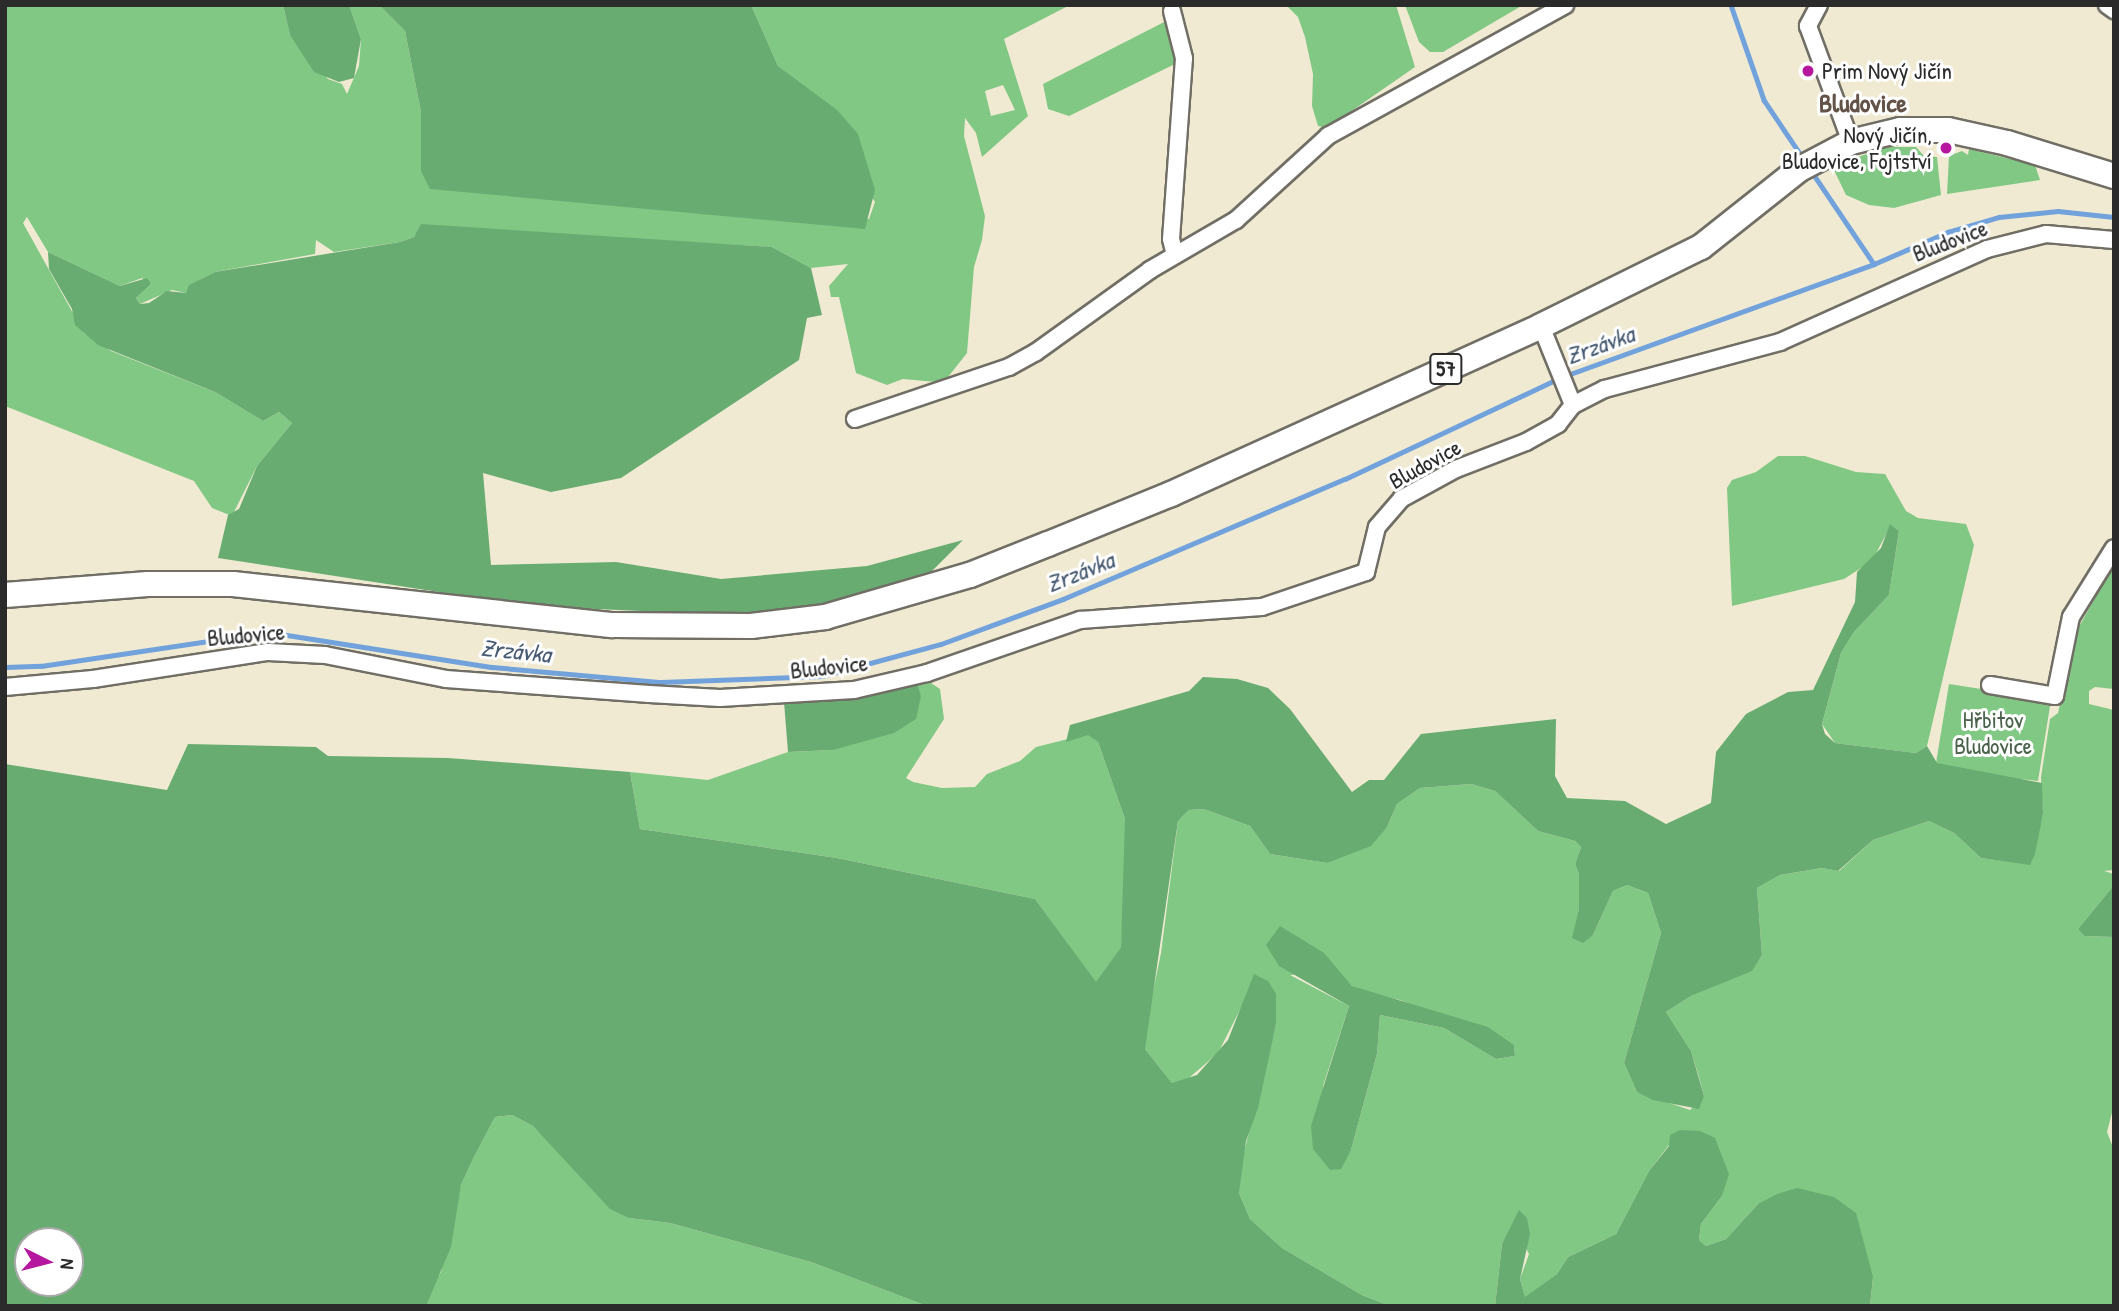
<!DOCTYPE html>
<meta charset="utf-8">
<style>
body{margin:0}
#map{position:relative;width:2119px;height:1311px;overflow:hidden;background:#f1ead2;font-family:"Patrick Hand",sans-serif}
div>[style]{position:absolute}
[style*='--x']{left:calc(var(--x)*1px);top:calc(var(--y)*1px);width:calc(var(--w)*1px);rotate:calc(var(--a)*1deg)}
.green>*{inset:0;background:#80c884}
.forest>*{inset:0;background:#68ac72}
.stream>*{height:4.5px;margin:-2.25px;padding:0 2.25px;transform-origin:2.25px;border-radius:2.25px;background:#71a2dc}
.roads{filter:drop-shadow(2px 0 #706e65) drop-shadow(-2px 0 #706e65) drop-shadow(0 2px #706e65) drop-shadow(0 -2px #706e65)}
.minor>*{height:16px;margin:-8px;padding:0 8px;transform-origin:8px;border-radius:8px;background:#fff}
.primary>*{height:24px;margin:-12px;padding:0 12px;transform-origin:12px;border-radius:12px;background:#fff}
.dots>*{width:19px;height:19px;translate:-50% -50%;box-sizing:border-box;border:4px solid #fff;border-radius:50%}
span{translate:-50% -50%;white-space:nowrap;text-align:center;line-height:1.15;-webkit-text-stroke:6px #fff;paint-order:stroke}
.shield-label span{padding:2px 5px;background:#fff;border:2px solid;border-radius:5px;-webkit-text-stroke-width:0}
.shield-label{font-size:21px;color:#2b2b2b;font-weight:700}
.poi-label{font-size:23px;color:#2b2b2b}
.left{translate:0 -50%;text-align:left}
.right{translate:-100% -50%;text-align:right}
.street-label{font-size:23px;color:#2b2b2b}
.park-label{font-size:23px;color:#49624a}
.water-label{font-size:24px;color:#475b72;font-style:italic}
.quarter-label{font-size:26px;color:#625247;font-weight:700}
.frame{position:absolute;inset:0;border:7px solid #2b2b2b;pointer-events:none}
.north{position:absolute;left:14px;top:1227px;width:70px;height:70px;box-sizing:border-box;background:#fff;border:2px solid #aaa;border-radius:50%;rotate:96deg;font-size:19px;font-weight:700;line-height:28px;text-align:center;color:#2b2b2b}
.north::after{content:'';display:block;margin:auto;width:24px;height:32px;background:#b5179e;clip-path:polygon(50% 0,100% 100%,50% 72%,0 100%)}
</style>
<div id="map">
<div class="green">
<i style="clip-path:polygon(evenodd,5px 5px,283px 5px,290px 35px,328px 79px,342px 84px,347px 94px,359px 66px,361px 39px,349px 5px,379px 5px,405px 31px,421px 112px,421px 139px,869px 219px,875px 202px,802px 85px,778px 66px,751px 5px,1070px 5px,1004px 39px,1028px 116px,982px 157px,976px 133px,965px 118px,964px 136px,985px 216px,982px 240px,974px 267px,967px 353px,948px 377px,936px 382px,903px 379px,887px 385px,856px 373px,839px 297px,831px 297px,829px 286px,848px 264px,811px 268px,772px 247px,421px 227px,414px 237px,400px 242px,334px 252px,316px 240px,315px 254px,215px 272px,190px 285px,186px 293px,172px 290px,140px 304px,136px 298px,151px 284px,142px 278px,120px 286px,48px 252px,27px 217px,23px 223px,84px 333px,111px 351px,215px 392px,263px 421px,279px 412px,292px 423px,257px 466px,232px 516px,212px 508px,194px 481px,5px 406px,5px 5px,1003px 85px,1015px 110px,991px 116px,985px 91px,1003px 85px)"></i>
<i style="clip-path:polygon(1286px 5px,1396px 5px,1415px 67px,1327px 128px,1318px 126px,1312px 106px,1313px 74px,1305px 37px,1298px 17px)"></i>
<i style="clip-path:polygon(1405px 5px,1523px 5px,1443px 52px,1430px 52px,1419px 42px)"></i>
<i style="clip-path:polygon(1170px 19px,1179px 62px,1069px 116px,1048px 109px,1043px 84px)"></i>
<i style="clip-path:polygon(1887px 147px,1916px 147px,1924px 156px,1937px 157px,1941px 195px,1894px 208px,1869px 205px,1846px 195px,1832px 166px)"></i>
<i style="clip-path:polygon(1969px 149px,2035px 165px,2040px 180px,1947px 194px,1949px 156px,1962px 151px,1968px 155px)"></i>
<i style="clip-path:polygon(1778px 456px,1805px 456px,1856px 472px,1885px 474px,1906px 511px,1918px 518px,1966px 524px,1974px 545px,1927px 746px,1916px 753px,1835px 743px,1822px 724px,1841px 653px,1854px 632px,1889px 595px,1899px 531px,1891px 525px,1872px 561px,1844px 579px,1732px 606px,1727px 488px,1732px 480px,1756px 472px)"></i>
<i style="clip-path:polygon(evenodd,2114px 564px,2114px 689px,2095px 687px,2089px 691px,2089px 704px,2114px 710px,2114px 870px,2104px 871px,2114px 874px,2114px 885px,2078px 929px,2084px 936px,2114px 937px,2114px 1105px,2107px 1132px,2114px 1150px,2114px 1306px,1870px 1306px,1873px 1277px,1758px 1204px,1726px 1239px,1706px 1246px,1699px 1240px,1701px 1224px,1722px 1196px,1669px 1145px,1649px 1171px,1616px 1234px,1568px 1257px,1557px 1274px,1525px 1298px,1520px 1279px,1529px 1254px,1514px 1226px,1502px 1244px,1495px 1306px,1390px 1306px,1362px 1295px,1282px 1248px,1250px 1219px,1239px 1193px,1240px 1168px,1276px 1024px,1246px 998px,1218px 1053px,1183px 1083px,1172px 1083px,1145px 1049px,1143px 1040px,1161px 953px,1178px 821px,1189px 810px,1204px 809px,1250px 826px,1270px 854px,1327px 863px,1387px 827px,1397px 804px,1420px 788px,1471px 784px,1495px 791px,1538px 831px,1575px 841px,1581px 847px,1575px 864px,1579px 874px,1579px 908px,1573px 938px,1593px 935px,1613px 891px,1627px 885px,1648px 893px,1661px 933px,1624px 1063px,1637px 1092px,1690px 1110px,1704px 1096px,1699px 1077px,1691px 1051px,1666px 1012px,1691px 996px,1752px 970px,1762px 955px,1757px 888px,1780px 875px,1822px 868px,1839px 871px,1873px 840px,1929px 821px,1954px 833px,1981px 858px,2030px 864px,2043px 814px,2041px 777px,2050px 719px,2058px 713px,2076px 632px,2114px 564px,1338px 972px,1352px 986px,1368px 993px,1400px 1000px,1514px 1045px,1515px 1056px,1496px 1059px,1444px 1028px,1380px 1015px,1377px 1054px,1351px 1150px,1323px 1086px,1349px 1006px,1290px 975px,1338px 972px)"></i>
<i style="clip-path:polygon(931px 683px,940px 689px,944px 719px,906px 778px,913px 782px,942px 788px,975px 787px,987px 774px,1020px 761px,1036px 747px,1088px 734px,1098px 742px,1125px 819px,1126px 864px,1121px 947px,1096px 983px,1035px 899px,837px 858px,640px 829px,630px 772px,708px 780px,788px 752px,833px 750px,921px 697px,918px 685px)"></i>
<i style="clip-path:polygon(1949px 684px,2051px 700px,2038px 781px,1982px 775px,1936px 763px)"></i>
<i style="clip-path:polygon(512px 1115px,533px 1126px,629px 1218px,670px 1223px,811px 1262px,927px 1306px,426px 1306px,428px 1292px,441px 1272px,461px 1185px,473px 1159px,495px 1117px)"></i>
</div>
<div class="forest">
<i style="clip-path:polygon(283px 5px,349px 5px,361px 39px,354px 78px,339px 82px,314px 72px,290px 35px)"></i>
<i style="clip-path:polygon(379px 5px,751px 5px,778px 66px,837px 110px,858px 134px,875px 190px,865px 229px,430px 189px,421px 171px,421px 112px,405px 31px)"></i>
<i style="clip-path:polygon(421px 224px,772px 247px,811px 268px,822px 315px,807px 318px,799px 360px,621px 478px,551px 492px,483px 473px,491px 565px,616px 562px,721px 579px,867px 566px,963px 540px,928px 575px,848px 602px,751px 616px,530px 606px,218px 558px,228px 515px,239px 509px,257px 466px,292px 423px,279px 412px,263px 421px,215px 392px,98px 345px,75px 325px,72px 309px,49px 269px,48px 252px,120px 286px,147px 278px,151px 284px,136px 298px,140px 304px,149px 303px,167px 291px,186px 293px,189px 285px,215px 272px,400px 242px,414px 237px)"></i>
<i style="clip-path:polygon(evenodd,1890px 524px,1899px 531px,1889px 595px,1854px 632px,1841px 653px,1822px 724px,1825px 734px,1835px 743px,1916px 753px,1927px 746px,1937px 763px,2042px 783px,2043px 814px,2035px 854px,2030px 865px,1981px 858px,1954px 833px,1929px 821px,1873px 840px,1838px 871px,1822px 868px,1780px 875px,1757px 888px,1762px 955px,1752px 971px,1691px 996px,1666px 1012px,1691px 1051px,1704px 1096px,1699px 1109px,1653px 1100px,1637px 1092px,1624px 1063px,1661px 933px,1648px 893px,1627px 885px,1613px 891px,1593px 935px,1583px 943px,1572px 938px,1579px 908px,1579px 874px,1575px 864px,1581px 847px,1575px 841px,1538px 831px,1495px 791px,1471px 784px,1420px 788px,1397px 804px,1387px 827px,1371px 846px,1327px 863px,1270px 854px,1250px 826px,1204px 809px,1189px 810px,1178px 821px,1145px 1049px,1172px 1083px,1197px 1075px,1228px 1040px,1254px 974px,1268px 981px,1276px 994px,1276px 1024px,1258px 1108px,1246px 1141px,1239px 1193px,1250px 1219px,1282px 1248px,1362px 1295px,1390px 1306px,927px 1306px,811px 1262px,670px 1223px,629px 1218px,610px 1209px,533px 1126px,512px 1115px,495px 1117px,473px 1159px,461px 1185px,451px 1247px,426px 1306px,5px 1306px,5px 764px,167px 790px,188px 744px,316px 747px,328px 756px,448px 758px,630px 772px,640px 829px,837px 858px,1035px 899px,1096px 982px,1121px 947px,1125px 819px,1098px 742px,1088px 735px,1066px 742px,1070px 725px,1189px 691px,1203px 677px,1237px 679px,1268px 688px,1290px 709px,1352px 792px,1369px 780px,1384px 780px,1421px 734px,1556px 719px,1555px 776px,1567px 798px,1625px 801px,1666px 824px,1711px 803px,1716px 752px,1746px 714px,1788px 692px,1813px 690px,1855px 602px,1857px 572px,1881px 548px,1890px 524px,28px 1241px,70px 1241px,70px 1283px,28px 1283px,28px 1241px)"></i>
<i style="clip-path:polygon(918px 685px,921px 696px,916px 719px,894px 733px,833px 750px,788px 752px,784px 702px)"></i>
<i style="clip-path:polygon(2114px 885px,2114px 937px,2084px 936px,2078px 929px)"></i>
<i style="clip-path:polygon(1280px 926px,1324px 953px,1352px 986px,1488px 1027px,1514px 1045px,1515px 1056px,1496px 1059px,1444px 1028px,1380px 1015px,1377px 1054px,1351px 1150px,1341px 1169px,1330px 1170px,1313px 1149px,1311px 1126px,1349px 1006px,1279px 966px,1266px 945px)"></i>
<i style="clip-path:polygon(1680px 1130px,1700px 1131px,1715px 1138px,1729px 1174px,1722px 1196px,1701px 1224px,1699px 1240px,1706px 1246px,1726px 1239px,1758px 1204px,1777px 1194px,1797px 1188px,1834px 1197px,1856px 1213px,1873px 1277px,1870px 1306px,1495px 1306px,1502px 1244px,1519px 1210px,1527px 1218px,1530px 1234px,1520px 1279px,1525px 1297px,1557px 1274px,1568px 1257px,1616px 1234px,1649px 1171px,1669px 1146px,1670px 1135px)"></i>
</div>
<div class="stream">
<i style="--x:1731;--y:5;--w:101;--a:70.8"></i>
<i style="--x:1764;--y:100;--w:70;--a:56.1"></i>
<i style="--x:1812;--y:172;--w:111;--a:56"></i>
<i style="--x:5;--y:667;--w:36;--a:-2"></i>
<i style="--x:41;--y:666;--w:230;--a:-8.5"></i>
<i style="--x:268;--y:632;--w:227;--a:8.9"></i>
<i style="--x:492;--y:667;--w:170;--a:5.1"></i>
<i style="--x:661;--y:682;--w:161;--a:-2.1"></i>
<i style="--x:822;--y:676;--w:123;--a:-15.1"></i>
<i style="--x:941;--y:644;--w:130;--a:-20.2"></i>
<i style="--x:1063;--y:599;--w:306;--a:-23.1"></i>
<i style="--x:1345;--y:479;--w:240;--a:-25.2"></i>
<i style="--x:1562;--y:377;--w:332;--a:-19.9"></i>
<i style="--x:1874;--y:264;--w:81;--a:-23.4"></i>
<i style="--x:1948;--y:232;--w:53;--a:-16.4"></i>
<i style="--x:1999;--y:217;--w:59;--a:-5.8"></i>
<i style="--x:2058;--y:211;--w:56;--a:6.1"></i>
</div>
<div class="roads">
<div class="minor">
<i style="--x:1819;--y:5;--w:24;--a:118"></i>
<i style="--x:1808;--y:26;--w:124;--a:69.7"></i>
<i style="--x:2107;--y:5;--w:9;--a:36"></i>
<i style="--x:1172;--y:11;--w:49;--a:75.7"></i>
<i style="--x:1184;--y:58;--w:181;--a:94.1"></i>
<i style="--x:1171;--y:239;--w:16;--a:76"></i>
<i style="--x:1541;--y:326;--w:85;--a:67.9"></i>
<i style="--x:855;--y:419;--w:163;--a:-18.7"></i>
<i style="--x:1009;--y:367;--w:31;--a:-29"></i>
<i style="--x:1036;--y:352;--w:140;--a:-35.7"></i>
<i style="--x:1150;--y:270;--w:99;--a:-30.2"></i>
<i style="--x:1236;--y:220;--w:125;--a:-42.4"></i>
<i style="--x:1328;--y:136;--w:271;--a:-28.9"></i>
<i style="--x:1990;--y:685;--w:66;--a:9.6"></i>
<i style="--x:2055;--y:696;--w:81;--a:-78.6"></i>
<i style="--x:2071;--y:617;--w:81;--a:-58.1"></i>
<i style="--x:5;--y:687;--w:88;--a:-5.2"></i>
<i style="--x:93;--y:679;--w:177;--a:-8.8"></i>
<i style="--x:268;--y:652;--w:57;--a:3"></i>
<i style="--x:325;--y:655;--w:123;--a:11.2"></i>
<i style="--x:446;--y:679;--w:204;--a:4.2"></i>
<i style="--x:649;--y:694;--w:71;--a:3.2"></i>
<i style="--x:720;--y:698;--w:134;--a:-3.4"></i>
<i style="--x:854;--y:690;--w:75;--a:-13.1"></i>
<i style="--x:927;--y:673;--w:162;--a:-19.1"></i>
<i style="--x:1080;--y:620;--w:182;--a:-4.1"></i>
<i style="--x:1262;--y:607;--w:110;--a:-18.6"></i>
<i style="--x:1366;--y:572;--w:46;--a:-76.3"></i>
<i style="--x:1377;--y:527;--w:37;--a:-49"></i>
<i style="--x:1401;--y:499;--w:63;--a:-28.6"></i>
<i style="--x:1456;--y:469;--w:75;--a:-21.1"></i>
<i style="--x:1526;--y:442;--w:37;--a:-29"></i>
<i style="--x:1558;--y:424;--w:24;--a:-52"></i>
<i style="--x:1573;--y:405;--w:36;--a:-27"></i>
<i style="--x:1605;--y:389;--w:181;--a:-15"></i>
<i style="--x:1780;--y:342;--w:227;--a:-24.2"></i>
<i style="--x:1987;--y:249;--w:61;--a:-14.3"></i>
<i style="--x:2046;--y:234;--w:68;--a:5"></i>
</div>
<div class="primary">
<i style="--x:5;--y:595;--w:143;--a:-4.4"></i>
<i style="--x:148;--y:584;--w:85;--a:0"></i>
<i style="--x:233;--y:584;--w:382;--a:6.2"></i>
<i style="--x:613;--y:625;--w:138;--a:0.4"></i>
<i style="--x:751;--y:626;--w:75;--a:-6.9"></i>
<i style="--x:825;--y:617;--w:151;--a:-16.2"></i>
<i style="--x:970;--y:575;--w:84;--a:-21.7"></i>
<i style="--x:1048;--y:544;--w:133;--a:-22.1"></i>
<i style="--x:1171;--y:494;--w:406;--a:-24.4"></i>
<i style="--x:1541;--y:326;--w:178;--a:-26.3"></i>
<i style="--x:1701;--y:247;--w:124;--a:-38.4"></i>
<i style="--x:1798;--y:170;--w:60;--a:-27.8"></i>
<i style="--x:1851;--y:142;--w:50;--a:-13.8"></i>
<i style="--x:1900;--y:130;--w:48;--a:0"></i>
<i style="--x:1948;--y:130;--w:60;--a:12.4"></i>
<i style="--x:2007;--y:143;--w:112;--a:17.1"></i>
</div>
</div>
<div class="dots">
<i style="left:1808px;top:71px;background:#b5179e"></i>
<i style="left:1946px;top:148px;background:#b5179e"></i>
</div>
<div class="shield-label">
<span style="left:1446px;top:369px">57</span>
</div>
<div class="poi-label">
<span class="left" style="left:1822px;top:71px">Prim Nový Jičín</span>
<span class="right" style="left:1932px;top:148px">Nový Jičín,<br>Bludovice, Fojtství</span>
</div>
<div class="street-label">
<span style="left:1950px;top:241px;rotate:-21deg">Bludovice</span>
<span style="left:1425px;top:464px;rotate:-29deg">Bludovice</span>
<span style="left:246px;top:635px;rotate:-5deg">Bludovice</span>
<span style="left:829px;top:667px;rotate:-6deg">Bludovice</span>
</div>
<div class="park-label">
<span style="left:1993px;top:733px">Hřbitov<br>Bludovice</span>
</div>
<div class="water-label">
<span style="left:1600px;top:345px;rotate:-20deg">Zrzávka</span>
<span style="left:1080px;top:572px;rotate:-22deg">Zrzávka</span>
<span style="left:516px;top:651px;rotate:6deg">Zrzávka</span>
</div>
<div class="quarter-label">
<span style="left:1863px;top:103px">Bludovice</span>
</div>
<div class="frame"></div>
<div class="north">N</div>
</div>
